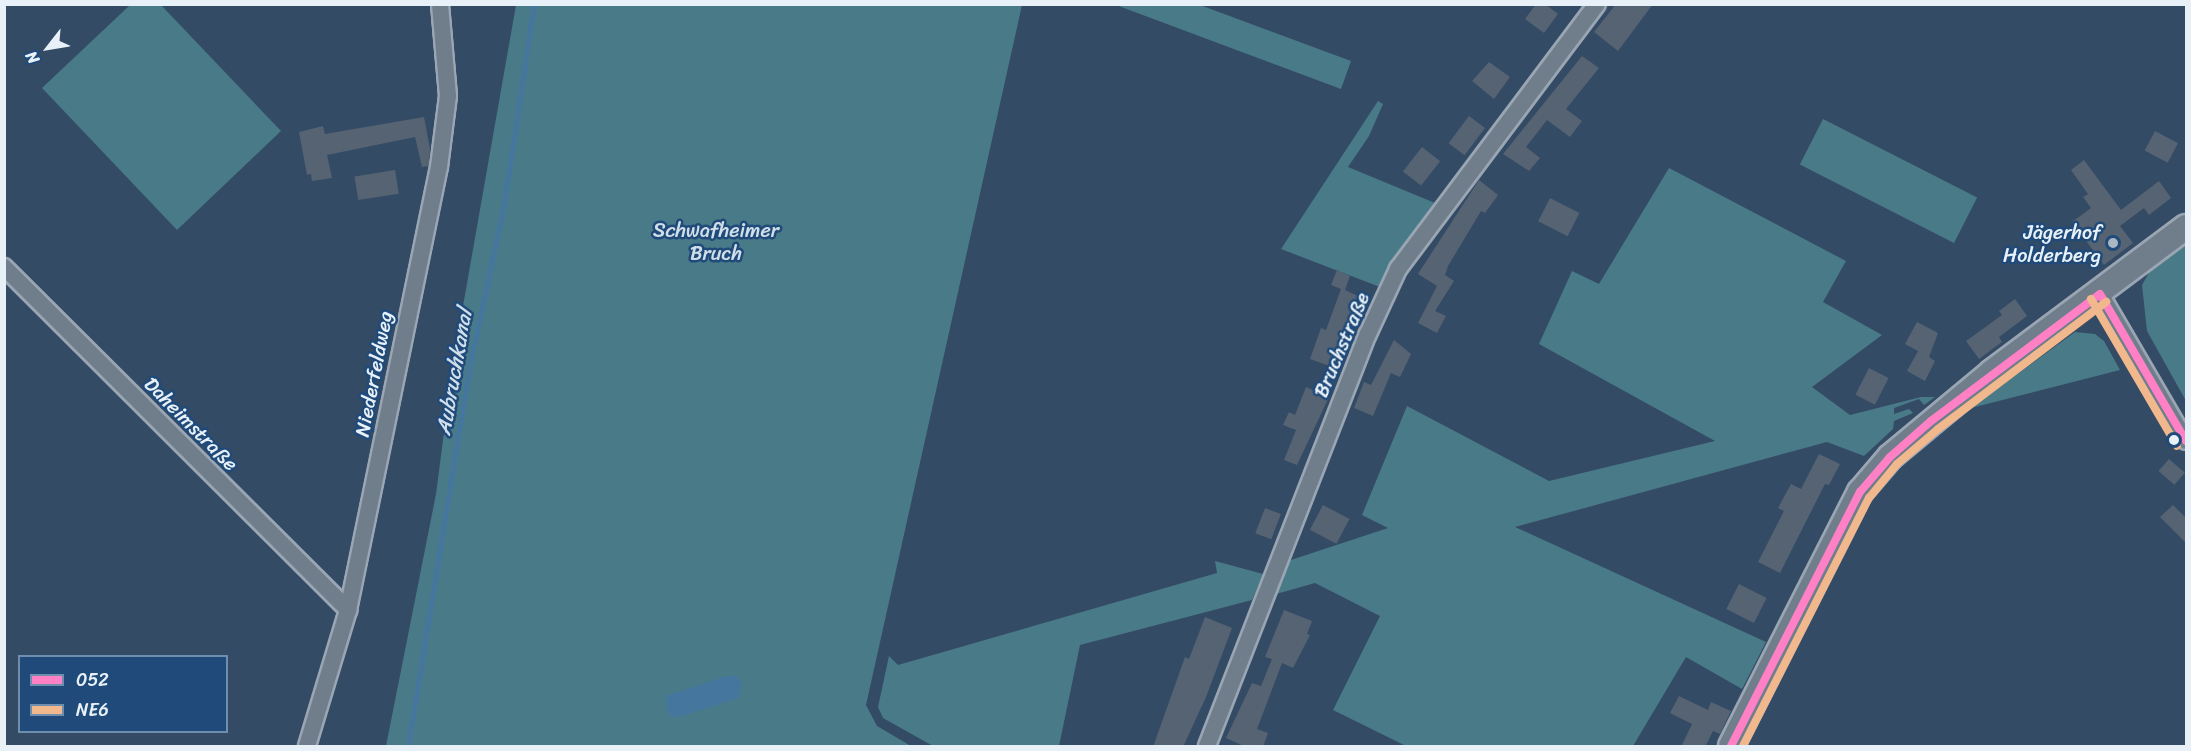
<!DOCTYPE html>
<meta charset="utf-8">
<style>
body{margin:0}
#map{position:relative;width:2191px;height:751px;overflow:hidden;background:#344b65;font-family:Sriracha,sans-serif}
div>[style]{position:absolute}
[style*='--x']{left:calc(var(--x)*1px);top:calc(var(--y)*1px);width:calc(var(--w)*1px);rotate:calc(var(--a)*1deg)}
.green>*{inset:0;background:#497a88;transform-origin:0 0}
.water>*{inset:0;background:#45779e}
.stream>*{height:4.5px;margin:-2.25px;padding:0 2.25px;transform-origin:2.25px;border-radius:2.25px;background:#45779e}
.building>*{inset:0;background:#566372;transform-origin:0 0}
.roads{filter:drop-shadow(2px 0 #9aa6b3) drop-shadow(-2px 0 #9aa6b3) drop-shadow(0 2px #9aa6b3) drop-shadow(0 -2px #9aa6b3)}
.minor>*{height:16px;margin:-8px;padding:0 8px;transform-origin:8px;border-radius:8px;background:#707e8c}
.secondary>*{height:24px;margin:-12px;padding:0 12px;transform-origin:12px;border-radius:12px;background:#707e8c}
.bus-1>*{height:8px;margin:-4px;padding:0 4px;transform-origin:4px;border-radius:4px;background:#ff80c5}
.bus-2>*{height:8px;margin:-4px;padding:0 4px;transform-origin:4px;border-radius:4px;background:#f1b78d}
.dots>*{width:16px;height:16px;translate:-50% -50%;box-sizing:border-box;border:3px solid #1f4a7a;border-radius:50%}
span{translate:-50% -50%;white-space:nowrap;text-align:center;line-height:1.15;-webkit-text-stroke:5px #1f4a7a;paint-order:stroke}
.park-label{font-size:20px;color:#d1e0e8}
.poi-label{font-size:20px;color:#e8f1f8}
.right{translate:-100% -50%;text-align:right}
.street-label{font-size:20px;color:#e8f1f8}
.water-label{font-size:21px;color:#d0dfeb;font-style:italic}
.frame{position:absolute;inset:0;border:6px solid #e8f1f8;pointer-events:none}
.legend{position:absolute;left:18px;top:655px;width:210px;height:78px;box-sizing:border-box;background:#1f4a7a;border:2px solid #6f8dac;margin:0;padding:8px 10px;list-style:none;font-size:18px;color:#e8f1f8}
.legend li{display:flex;align-items:center;gap:12px;height:30px}
.legend b{width:30px;border:2px solid #6f8dac}
.north{position:absolute;left:18px;top:18px;width:60px;height:60px;-webkit-text-stroke:4px #1f4a7a;paint-order:stroke;rotate:239deg;font-size:16px;font-weight:700;line-height:24px;text-align:center;color:#e8f1f8}
.north::after{content:'';display:block;margin:auto;width:21px;height:27px;background:#e8f1f8;clip-path:polygon(50% 0,100% 100%,50% 72%,0 100%)}
</style>
<div id="map">
<div class="green">
<i style="clip-path:polygon(130px 5px,161px 5px,281px 131px,177px 230px,42px 88px)"></i>
<i style="clip-path:polygon(516px 5px,1022px 5px,866px 705px,877px 726px,911px 746px,386px 746px,436px 494px,453px 363px)"></i>
<i style="clip-path:polygon(1116px 5px,1200px 5px,1351px 61px,1341px 89px)"></i>
<i style="clip-path:polygon(1378px 101px,1383px 104px,1369px 136px,1348px 167px,1435px 203px,1380px 287px,1281px 249px)"></i>
<i style="left:1823px;top:119px;width:173px;height:51px;rotate:27deg"></i>
<i style="clip-path:polygon(1669px 168px,1846px 261px,1823px 302px,1882px 335px,1812px 387px,1850px 415px,1921px 397px,1935px 397px,1924px 405px,1919px 399px,1894px 408px,1894px 414px,1909px 409px,1913px 413px,1894px 421px,1893px 429px,1864px 456px,1827px 442px,1515px 527px,1766px 642px,1742px 689px,1686px 657px,1633px 746px,1406px 746px,1333px 710px,1380px 616px,1315px 583px,1269px 596px,1288px 561px,1388px 528px,1362px 515px,1407px 406px,1549px 481px,1715px 441px,1539px 344px,1572px 271px,1599px 284px)"></i>
<i style="clip-path:polygon(2186px 242px,2186px 401px,2147px 331px,2142px 285px,2151px 269px)"></i>
<i style="clip-path:polygon(2075px 332px,2095px 334px,2104px 341px,2120px 370px,1971px 408px)"></i>
<i style="clip-path:polygon(1215px 561px,1263px 574px,1252px 600px,1080px 645px,1059px 746px,933px 746px,883px 718px,878px 707px,889px 656px,898px 665px,1217px 573px)"></i>
</div>
<div class="water">
<i style="clip-path:polygon(727px 676px,736px 676px,742px 683px,739px 698px,679px 717px,671px 717px,667px 711px,666px 696px)"></i>
</div>
<div class="stream">
<i style="--x:408;--y:746;--w:386;--a:-80.8"></i>
<i style="--x:470;--y:365;--w:165;--a:-78.1"></i>
<i style="--x:504;--y:204;--w:202;--a:-81.5"></i>
</div>
<div class="building">
<i style="clip-path:polygon(1536px 4px,1545px 4px,1558px 14px,1544px 33px,1525px 19px)"></i>
<i style="clip-path:polygon(1616px 4px,1653px 4px,1618px 51px,1594px 32px)"></i>
<i style="clip-path:polygon(1582px 56px,1599px 68px,1566px 109px,1582px 121px,1570px 137px,1547px 120px,1526px 147px,1540px 158px,1529px 171px,1503px 154px)"></i>
<i style="clip-path:polygon(1489px 62px,1510px 77px,1494px 99px,1472px 81px)"></i>
<i style="left:1469px;top:116px;width:20px;height:34px;rotate:37deg"></i>
<i style="clip-path:polygon(424px 117px,430px 149px,429px 166px,422px 167px,415px 137px,327px 155px,332px 178px,312px 181px,311px 174px,307px 175px,299px 132px,323px 126px,325px 134px)"></i>
<i style="left:2155px;top:131px;width:26px;height:22px;rotate:28deg"></i>
<i style="left:1422px;top:147px;width:23px;height:31px;rotate:38deg"></i>
<i style="clip-path:polygon(2084px 160px,2121px 210px,2159px 181px,2171px 198px,2149px 215px,2144px 208px,2120px 226px,2133px 243px,2104px 265px,2072px 222px,2091px 208px,2083px 197px,2088px 194px,2071px 170px)"></i>
<i style="left:395px;top:170px;width:24px;height:41px;rotate:81deg"></i>
<i style="clip-path:polygon(1479px 180px,1498px 195px,1485px 213px,1481px 211px,1448px 266px,1445px 275px,1454px 281px,1435px 311px,1446px 316px,1437px 333px,1418px 323px,1437px 286px,1418px 274px)"></i>
<i style="left:1550px;top:198px;width:33px;height:26px;rotate:27deg"></i>
<i style="clip-path:polygon(1337px 270px,1350px 276px,1345px 290px,1358px 296px,1332px 367px,1310px 359px,1321px 328px,1326px 330px,1341px 289px,1331px 285px)"></i>
<i style="clip-path:polygon(2015px 299px,2027px 316px,1999px 337px,2002px 342px,1979px 359px,1966px 341px,2002px 315px,1999px 311px)"></i>
<i style="clip-path:polygon(1917px 322px,1938px 333px,1929px 357px,1935px 361px,1925px 381px,1907px 371px,1918px 351px,1905px 344px)"></i>
<i style="clip-path:polygon(1394px 340px,1411px 354px,1400px 377px,1391px 373px,1373px 416px,1354px 408px,1364px 382px,1371px 385px)"></i>
<i style="left:1869px;top:368px;width:22px;height:30px;rotate:27deg"></i>
<i style="clip-path:polygon(1306px 387px,1329px 397px,1297px 465px,1284px 460px,1296px 430px,1283px 425px,1289px 412px,1295px 415px)"></i>
<i style="clip-path:polygon(1819px 454px,1840px 464px,1829px 485px,1825px 484px,1780px 573px,1758px 562px,1784px 511px,1778px 508px,1791px 484px,1801px 489px)"></i>
<i style="left:2169px;top:459px;width:21px;height:16px;rotate:41deg"></i>
<i style="left:1323px;top:505px;width:30px;height:28px;rotate:28deg"></i>
<i style="clip-path:polygon(2173px 505px,2187px 519px,2187px 544px,2160px 517px)"></i>
<i style="left:1265px;top:508px;width:17px;height:27px;rotate:21deg"></i>
<i style="left:1739px;top:584px;width:31px;height:28px;rotate:27deg"></i>
<i style="clip-path:polygon(1284px 610px,1312px 621px,1307px 634px,1310px 635px,1293px 668px,1282px 663px,1257px 729px,1268px 733px,1263px 747px,1246px 747px,1226px 738px,1252px 683px,1261px 686px,1272px 659px,1265px 657px)"></i>
<i style="clip-path:polygon(1205px 617px,1232px 628px,1206px 697px,1183px 747px,1153px 747px,1185px 657px,1189px 659px)"></i>
<i style="clip-path:polygon(1679px 696px,1708px 710px,1711px 702px,1731px 711px,1720px 734px,1713px 731px,1705px 747px,1681px 747px,1692px 724px,1670px 713px)"></i>
</div>
<div class="roads">
<div class="minor">
<i style="--x:4;--y:267;--w:486;--a:44.9"></i>
<i style="--x:2100;--y:294;--w:170;--a:59.7"></i>
<i style="--x:307;--y:746;--w:142;--a:-73.2"></i>
<i style="--x:348;--y:610;--w:452;--a:-78.4"></i>
<i style="--x:439;--y:167;--w:72;--a:-82.8"></i>
<i style="--x:448;--y:96;--w:92;--a:-95"></i>
<i style="--x:1207;--y:746;--w:442;--a:-68.7"></i>
<i style="--x:1368;--y:334;--w:72;--a:-65.2"></i>
<i style="--x:1398;--y:269;--w:331;--a:-53.1"></i>
</div>
<div class="secondary">
<i style="--x:1731;--y:746;--w:285;--a:-63.1"></i>
<i style="--x:1860;--y:492;--w:46;--a:-49.4"></i>
<i style="--x:1890;--y:457;--w:133;--a:-39.8"></i>
<i style="--x:1992;--y:372;--w:242;--a:-36.8"></i>
</div>
</div>
<div class="bus-1">
<i style="--x:2100;--y:294;--w:170;--a:59.7"></i>
<i style="--x:1731;--y:746;--w:285;--a:-63.1"></i>
<i style="--x:1860;--y:492;--w:46;--a:-49.4"></i>
<i style="--x:1890;--y:457;--w:55;--a:-41.3"></i>
<i style="--x:1931;--y:421;--w:211;--a:-36.9"></i>
</div>
<div class="bus-2">
<i style="--x:2091;--y:299;--w:170;--a:59.7"></i>
<i style="--x:1743;--y:746;--w:278;--a:-63.1"></i>
<i style="--x:1869;--y:498;--w:44;--a:-50.5"></i>
<i style="--x:1897;--y:464;--w:54;--a:-40.5"></i>
<i style="--x:1938;--y:429;--w:211;--a:-37.1"></i>
</div>
<div class="dots">
<i style="left:2113px;top:243px;background:#a9b7c5"></i>
<i style="left:2174px;top:440px;background:#e8f1f8"></i>
</div>
<div class="park-label">
<span style="left:716px;top:242px">Schwafheimer<br>Bruch</span>
</div>
<div class="poi-label">
<span class="right" style="left:2101px;top:244px">Jägerhof<br>Holderberg</span>
</div>
<div class="street-label">
<span style="left:1342px;top:345px;rotate:-67deg">Bruchstraße</span>
<span style="left:374px;top:374px;rotate:-79deg">Niederfeldweg</span>
<span style="left:191px;top:424px;rotate:45deg">Daheimstraße</span>
</div>
<div class="water-label">
<span style="left:454px;top:372px;rotate:-80deg">Aubruchkanal</span>
</div>
<div class="frame"></div>
<ul class="legend">
<li><b style="height:8px;background:#ff80c5"></b>052</li>
<li><b style="height:8px;background:#f1b78d"></b>NE6</li>
</ul>
<div class="north">N</div>
</div>
